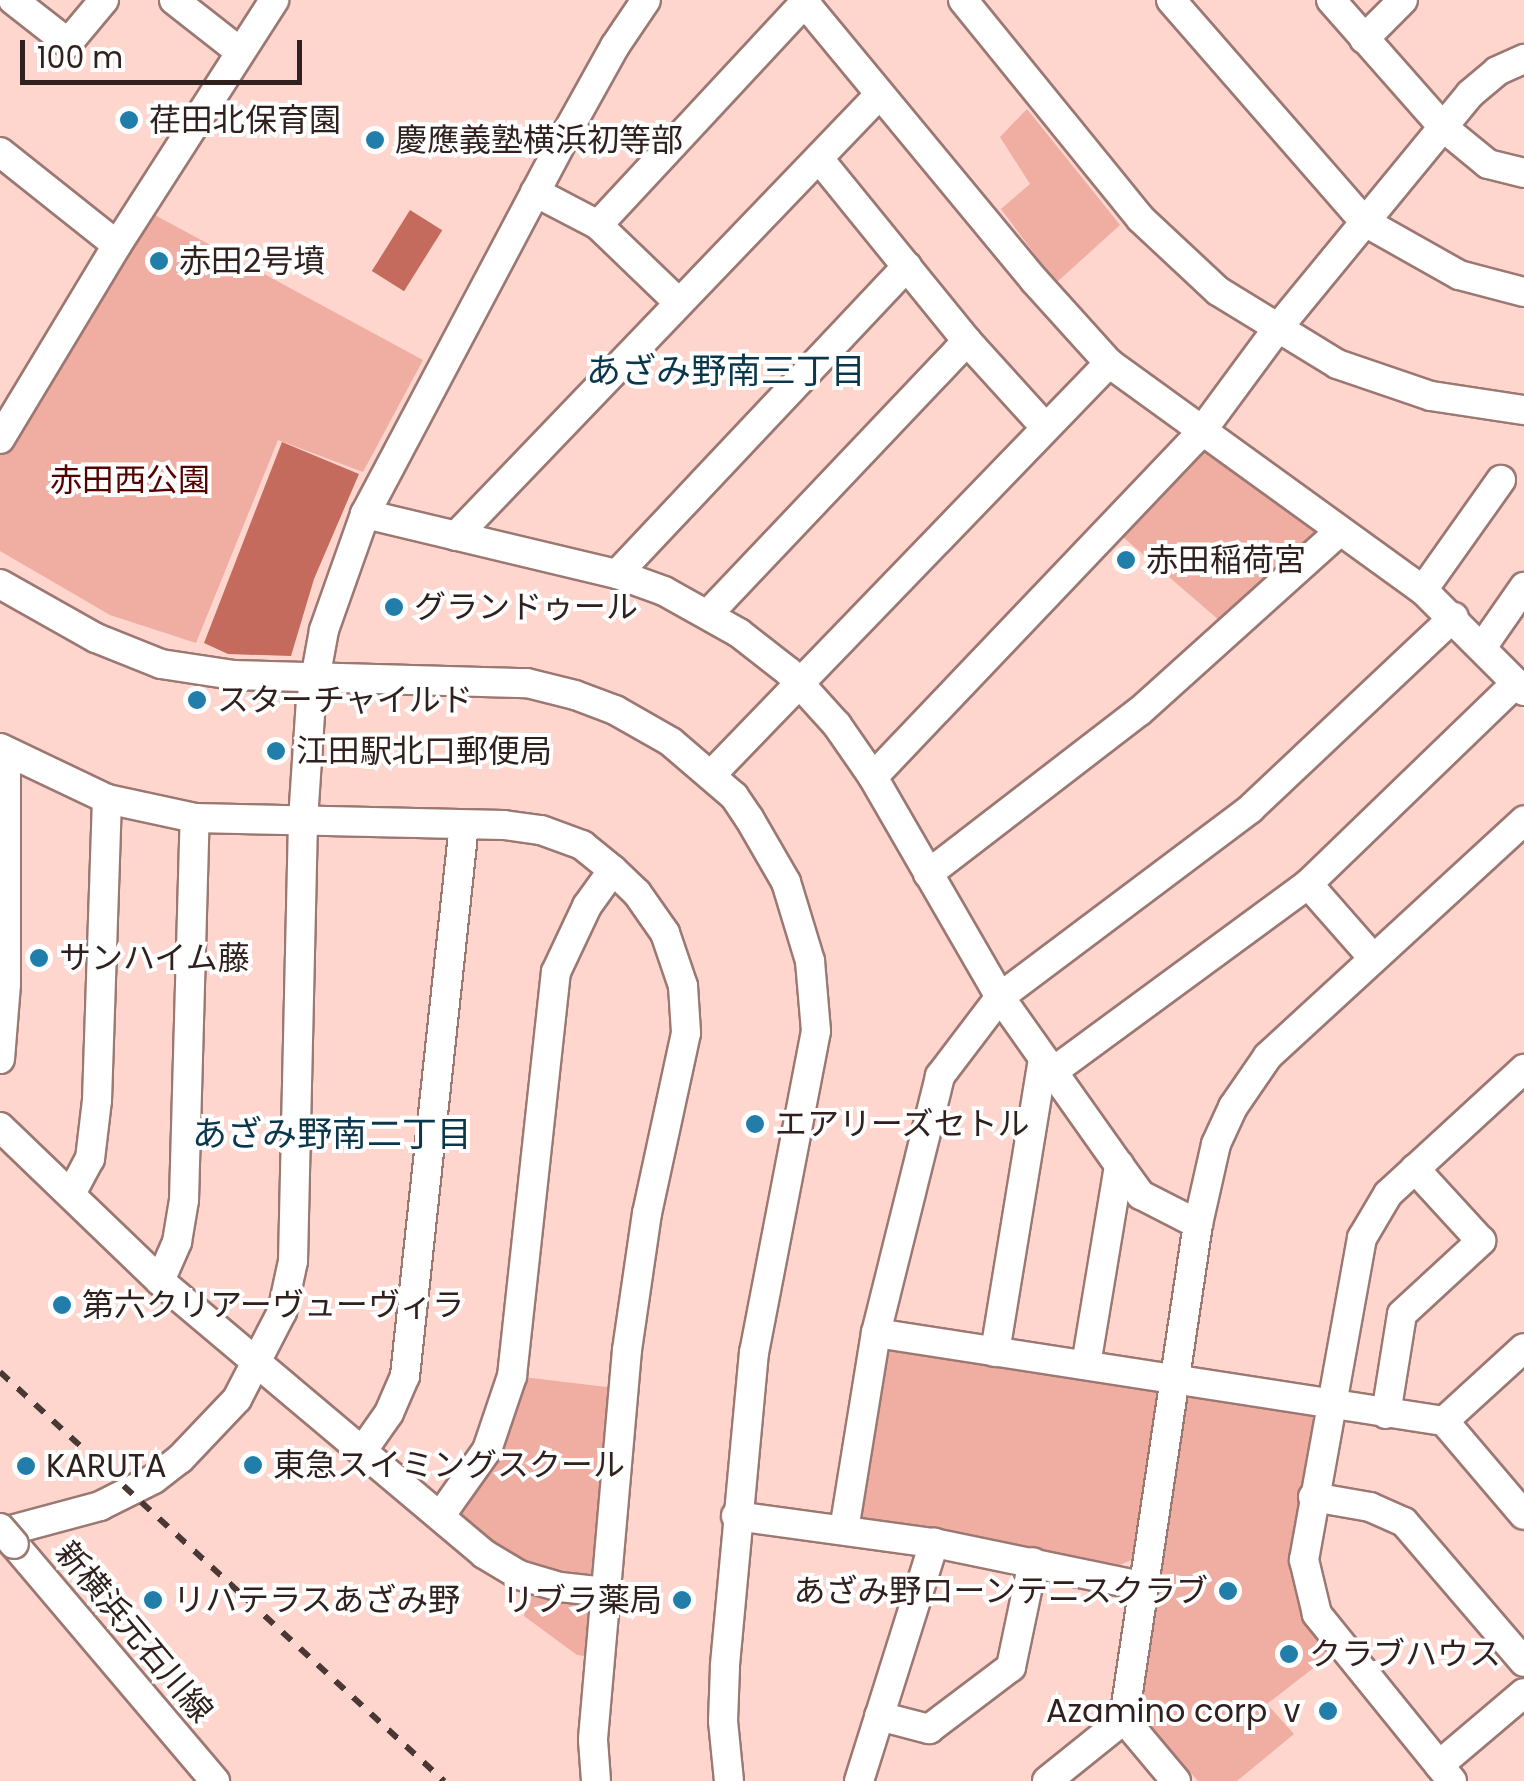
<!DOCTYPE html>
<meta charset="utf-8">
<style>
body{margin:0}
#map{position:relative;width:1524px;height:1781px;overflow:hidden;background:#fed6ce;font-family:Poppins,"Noto Sans JP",sans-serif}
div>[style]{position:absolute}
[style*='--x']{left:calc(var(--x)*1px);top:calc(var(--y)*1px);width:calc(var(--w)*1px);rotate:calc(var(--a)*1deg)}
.green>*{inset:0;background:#f0ada1}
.water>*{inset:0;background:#c56b5d;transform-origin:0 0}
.roads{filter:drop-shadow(2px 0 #9c7872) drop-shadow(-2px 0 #9c7872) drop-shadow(0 2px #9c7872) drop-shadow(0 -2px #9c7872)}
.minor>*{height:28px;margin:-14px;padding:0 14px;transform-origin:14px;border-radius:14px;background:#fff}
.rail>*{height:6px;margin-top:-3px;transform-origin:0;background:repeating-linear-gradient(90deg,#4a3835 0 12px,transparent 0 24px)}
.bridges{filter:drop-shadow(2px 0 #9c7872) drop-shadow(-2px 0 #9c7872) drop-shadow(0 2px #9c7872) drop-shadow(0 -2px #9c7872)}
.minor-bridge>*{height:28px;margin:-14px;padding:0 14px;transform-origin:14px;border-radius:14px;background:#fff}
.dots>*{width:28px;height:28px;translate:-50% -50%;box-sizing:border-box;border:5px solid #fff;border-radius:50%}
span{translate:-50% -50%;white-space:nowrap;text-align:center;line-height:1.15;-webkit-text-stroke:8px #fff;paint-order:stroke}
.poi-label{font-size:32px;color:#30211e}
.left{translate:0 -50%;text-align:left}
.right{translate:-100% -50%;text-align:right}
.park-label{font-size:32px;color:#560000}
.street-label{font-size:32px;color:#30211e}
.neighbourhood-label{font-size:35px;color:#0b374c}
.scale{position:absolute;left:20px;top:40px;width:282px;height:45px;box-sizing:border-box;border:5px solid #30211e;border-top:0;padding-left:12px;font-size:30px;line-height:35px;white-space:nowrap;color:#30211e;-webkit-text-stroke:8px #fff;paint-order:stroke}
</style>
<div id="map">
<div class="green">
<i style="clip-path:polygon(1027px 109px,1120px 225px,1056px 283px,1001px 209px,1030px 184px,1000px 137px)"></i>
<i style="clip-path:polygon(153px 214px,423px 360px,363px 472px,278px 440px,196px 643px,110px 615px,0 551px,0 455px,74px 331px)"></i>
<i style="clip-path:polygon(1198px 445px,1324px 529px,1220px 621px,1117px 532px)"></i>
<i style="clip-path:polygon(891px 1344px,1152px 1384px,1158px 1398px,1133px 1559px,1118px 1566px,866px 1526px,857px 1519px,881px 1357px)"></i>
<i style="clip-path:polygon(523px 1377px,615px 1388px,597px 1579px,522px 1565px,459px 1516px,493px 1457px)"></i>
<i style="clip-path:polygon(1187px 1391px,1311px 1409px,1320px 1418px,1303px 1524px,1334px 1652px,1267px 1704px,1294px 1734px,1237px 1781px,1198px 1781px,1137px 1712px)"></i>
<i style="clip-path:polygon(531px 1590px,586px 1600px,593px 1609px,591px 1657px,577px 1655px,524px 1616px)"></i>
</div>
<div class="water">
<i style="left:410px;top:210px;width:38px;height:72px;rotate:32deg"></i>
<i style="clip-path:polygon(282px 442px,359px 474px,314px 579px,291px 656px,228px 654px,204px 643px)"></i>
</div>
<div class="roads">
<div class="minor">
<i style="--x:13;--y:0;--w:70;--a:38"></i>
<i style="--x:68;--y:43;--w:56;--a:-50.1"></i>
<i style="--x:174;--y:0;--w:83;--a:38.1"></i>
<i style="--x:963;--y:0;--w:282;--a:50.9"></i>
<i style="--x:1141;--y:219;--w:105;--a:43.1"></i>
<i style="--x:1218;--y:291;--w:140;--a:31.5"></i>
<i style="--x:1337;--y:364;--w:99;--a:18.8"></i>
<i style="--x:1431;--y:396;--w:94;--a:8.6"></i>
<i style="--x:1171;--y:0;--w:295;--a:48.9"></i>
<i style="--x:1365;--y:222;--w:108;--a:29.4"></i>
<i style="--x:1459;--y:275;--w:67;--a:14.7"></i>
<i style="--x:1331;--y:0;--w:171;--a:48.6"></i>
<i style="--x:1444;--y:128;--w:57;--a:39.3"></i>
<i style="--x:1488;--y:164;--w:37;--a:14"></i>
<i style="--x:804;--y:2;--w:361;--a:50.4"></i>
<i style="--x:1034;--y:280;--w:112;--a:47.9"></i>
<i style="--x:1109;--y:363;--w:387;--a:35.9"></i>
<i style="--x:1423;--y:590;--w:143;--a:45"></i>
<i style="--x:1364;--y:39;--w:55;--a:-45"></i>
<i style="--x:0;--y:152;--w:149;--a:38.5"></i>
<i style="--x:820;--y:160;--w:233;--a:50.9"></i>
<i style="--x:967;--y:341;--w:115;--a:47.8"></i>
<i style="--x:535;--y:192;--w:71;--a:27.6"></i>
<i style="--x:598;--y:225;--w:112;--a:43.9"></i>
<i style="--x:598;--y:225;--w:307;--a:-47.1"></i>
<i style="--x:0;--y:439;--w:227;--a:-58.9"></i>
<i style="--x:117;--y:245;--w:291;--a:-57.3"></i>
<i style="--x:365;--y:514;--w:259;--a:13.4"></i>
<i style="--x:617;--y:574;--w:50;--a:19.9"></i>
<i style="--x:664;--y:591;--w:86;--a:29.2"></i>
<i style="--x:739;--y:633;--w:63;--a:38"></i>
<i style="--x:789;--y:672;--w:72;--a:47.8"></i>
<i style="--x:837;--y:725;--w:63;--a:55.3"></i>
<i style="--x:873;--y:777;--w:254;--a:60"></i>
<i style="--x:1000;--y:997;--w:206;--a:54.7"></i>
<i style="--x:1119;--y:1165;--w:37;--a:54"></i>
<i style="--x:1141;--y:1195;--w:64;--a:27"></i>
<i style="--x:456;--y:536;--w:612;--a:-46.19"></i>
<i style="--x:617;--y:574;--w:423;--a:-46.7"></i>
<i style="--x:0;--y:584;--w:110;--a:29.4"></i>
<i style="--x:96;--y:638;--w:70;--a:21.8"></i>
<i style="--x:161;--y:664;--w:74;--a:8.6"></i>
<i style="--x:234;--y:675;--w:293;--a:1.6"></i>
<i style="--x:527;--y:683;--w:49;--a:14"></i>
<i style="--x:575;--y:695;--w:43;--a:20.6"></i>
<i style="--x:615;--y:710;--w:64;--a:29.7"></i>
<i style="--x:671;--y:742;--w:83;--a:40.6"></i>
<i style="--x:734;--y:796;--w:27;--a:56"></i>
<i style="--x:749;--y:818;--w:74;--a:60"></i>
<i style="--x:786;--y:882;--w:83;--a:73.1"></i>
<i style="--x:810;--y:961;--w:70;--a:85.1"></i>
<i style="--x:816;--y:1031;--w:327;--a:100.9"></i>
<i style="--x:754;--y:1352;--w:316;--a:95.3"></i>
<i style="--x:725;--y:1667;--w:54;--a:92.1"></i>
<i style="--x:723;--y:1721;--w:60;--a:84.3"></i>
<i style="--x:1423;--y:590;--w:135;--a:-54.7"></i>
<i style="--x:709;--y:613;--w:375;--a:-46.5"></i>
<i style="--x:1483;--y:646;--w:72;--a:-55.2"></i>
<i style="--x:0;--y:748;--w:119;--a:25.5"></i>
<i style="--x:107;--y:799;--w:90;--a:12.2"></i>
<i style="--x:195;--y:818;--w:309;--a:1.3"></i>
<i style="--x:504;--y:825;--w:37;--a:8"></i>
<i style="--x:541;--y:830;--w:44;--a:20.1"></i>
<i style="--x:582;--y:845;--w:40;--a:39"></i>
<i style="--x:613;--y:870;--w:33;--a:44"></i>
<i style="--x:637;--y:893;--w:49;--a:55"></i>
<i style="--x:665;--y:933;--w:56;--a:71.2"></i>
<i style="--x:683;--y:986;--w:47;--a:86.3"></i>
<i style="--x:686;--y:1033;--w:184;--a:102.2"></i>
<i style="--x:647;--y:1213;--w:138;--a:98.3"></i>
<i style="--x:627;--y:1350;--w:391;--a:95"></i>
<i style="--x:593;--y:1740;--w:41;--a:85.8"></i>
<i style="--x:711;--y:775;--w:573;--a:-45.99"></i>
<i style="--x:873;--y:777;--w:476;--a:-46.4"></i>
<i style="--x:1201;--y:432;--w:128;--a:-53.6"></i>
<i style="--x:1277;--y:329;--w:304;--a:-50.6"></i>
<i style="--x:1470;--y:94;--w:35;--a:-40"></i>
<i style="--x:1497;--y:71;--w:30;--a:-24"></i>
<i style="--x:928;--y:874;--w:267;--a:-37.6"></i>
<i style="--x:1140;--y:711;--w:269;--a:-42"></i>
<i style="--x:1308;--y:884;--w:98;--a:48.7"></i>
<i style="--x:0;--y:1059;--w:75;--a:-85.4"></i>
<i style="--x:6;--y:984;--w:232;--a:-90"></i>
<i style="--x:1051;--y:1073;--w:319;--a:-36.3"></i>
<i style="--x:1308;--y:884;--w:289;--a:-44"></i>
<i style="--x:0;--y:1127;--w:222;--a:43.9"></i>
<i style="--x:160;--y:1281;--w:424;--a:40.1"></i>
<i style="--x:484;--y:1554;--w:41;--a:31"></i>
<i style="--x:519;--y:1575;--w:43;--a:16.3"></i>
<i style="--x:560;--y:1587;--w:46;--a:6.2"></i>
<i style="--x:71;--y:1194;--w:40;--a:-62"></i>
<i style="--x:90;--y:1159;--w:59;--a:-83.2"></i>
<i style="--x:97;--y:1100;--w:301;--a:-88.1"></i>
<i style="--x:160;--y:1281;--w:43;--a:-66.4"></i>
<i style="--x:177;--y:1242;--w:43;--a:-80.5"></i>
<i style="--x:184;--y:1200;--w:382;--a:-88.4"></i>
<i style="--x:876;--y:1333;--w:575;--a:8.81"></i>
<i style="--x:1444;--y:1421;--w:108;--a:-42.4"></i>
<i style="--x:995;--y:1352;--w:296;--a:-80.7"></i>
<i style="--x:1086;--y:1365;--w:203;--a:-80.6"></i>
<i style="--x:1386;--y:1414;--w:101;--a:-80.9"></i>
<i style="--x:1402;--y:1314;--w:108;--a:-42.7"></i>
<i style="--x:1481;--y:1241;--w:98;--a:-132.5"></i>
<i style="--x:1444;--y:1421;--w:123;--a:49.6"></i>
<i style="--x:363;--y:1450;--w:45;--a:-54.9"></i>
<i style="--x:389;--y:1413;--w:40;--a:-66.6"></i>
<i style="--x:405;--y:1376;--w:554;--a:-83.89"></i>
<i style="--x:1313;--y:1497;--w:58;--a:10"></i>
<i style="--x:1370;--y:1507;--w:37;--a:24"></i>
<i style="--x:1404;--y:1522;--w:184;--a:49.4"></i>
<i style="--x:441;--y:1515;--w:80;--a:-54.7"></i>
<i style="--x:487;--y:1450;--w:78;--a:-71.3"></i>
<i style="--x:512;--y:1376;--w:406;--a:-83.8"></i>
<i style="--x:556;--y:972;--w:73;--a:-64.8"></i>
<i style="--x:587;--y:906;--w:44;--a:-54.2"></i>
<i style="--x:736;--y:1516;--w:200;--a:7.8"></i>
<i style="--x:934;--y:1543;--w:211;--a:11.7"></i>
<i style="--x:844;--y:1530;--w:200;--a:-80.8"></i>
<i style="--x:876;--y:1333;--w:265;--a:-76"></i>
<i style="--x:940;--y:1076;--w:99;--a:-52.8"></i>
<i style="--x:1000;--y:997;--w:313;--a:-36.9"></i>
<i style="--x:1250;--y:809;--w:280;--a:-43.3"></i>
<i style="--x:0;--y:1533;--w:104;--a:-15.1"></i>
<i style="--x:100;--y:1506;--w:60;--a:-26.6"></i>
<i style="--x:154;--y:1479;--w:33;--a:-38"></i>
<i style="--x:180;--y:1459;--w:83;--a:-46.5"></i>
<i style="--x:237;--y:1399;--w:98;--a:-62.7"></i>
<i style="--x:282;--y:1312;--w:52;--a:-77.8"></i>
<i style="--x:293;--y:1261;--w:441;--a:-88.7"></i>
<i style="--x:303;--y:820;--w:119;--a:-86.2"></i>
<i style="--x:311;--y:701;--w:72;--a:-79.6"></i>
<i style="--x:324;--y:630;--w:123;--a:-70.5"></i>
<i style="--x:365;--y:514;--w:430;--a:-62.1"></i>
<i style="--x:566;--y:134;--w:101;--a:-60.9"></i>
<i style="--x:615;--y:46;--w:55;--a:-56"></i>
<i style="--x:14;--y:1544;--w:311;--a:49.7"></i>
<i style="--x:879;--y:1716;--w:52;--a:14.6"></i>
<i style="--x:929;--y:1729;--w:103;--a:-37.1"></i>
<i style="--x:1011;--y:1667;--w:107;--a:-78.2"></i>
<i style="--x:1439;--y:1765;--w:111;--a:-40.3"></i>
<i style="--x:859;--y:1781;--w:250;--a:-72.5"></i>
<i style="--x:1047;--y:1781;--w:99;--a:-38.8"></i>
<i style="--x:1176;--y:1781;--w:81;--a:-130"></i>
<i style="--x:1124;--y:1719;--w:501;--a:-81.5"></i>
<i style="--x:1198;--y:1224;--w:82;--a:-77.3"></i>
<i style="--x:1216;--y:1144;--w:41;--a:-65.3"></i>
<i style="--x:1233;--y:1107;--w:62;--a:-55.5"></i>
<i style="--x:1268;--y:1056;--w:348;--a:-42.6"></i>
<i style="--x:1452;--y:1781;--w:215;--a:-129"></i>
<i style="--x:1317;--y:1614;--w:56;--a:-103.5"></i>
<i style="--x:1304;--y:1560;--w:327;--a:-79.8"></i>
<i style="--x:1362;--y:1238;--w:51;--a:-59.4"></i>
<i style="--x:1388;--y:1194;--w:185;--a:-42.6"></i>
</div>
</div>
<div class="rail">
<i style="--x:0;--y:1372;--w:604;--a:42.65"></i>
</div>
<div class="bridges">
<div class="minor-bridge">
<i style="--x:0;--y:1528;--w:21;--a:49"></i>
</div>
</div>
<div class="dots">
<i style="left:129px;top:120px;background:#217eab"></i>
<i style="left:375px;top:140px;background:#217eab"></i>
<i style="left:159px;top:261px;background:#217eab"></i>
<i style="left:1126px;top:560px;background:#217eab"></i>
<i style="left:394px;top:607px;background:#217eab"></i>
<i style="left:197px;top:700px;background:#217eab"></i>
<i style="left:276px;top:751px;background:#217eab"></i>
<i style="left:39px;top:958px;background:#217eab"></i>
<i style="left:755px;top:1124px;background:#217eab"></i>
<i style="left:62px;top:1305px;background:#217eab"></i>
<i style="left:253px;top:1465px;background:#217eab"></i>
<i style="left:26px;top:1466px;background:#217eab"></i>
<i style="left:1228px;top:1591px;background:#217eab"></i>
<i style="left:153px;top:1600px;background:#217eab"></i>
<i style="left:682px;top:1600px;background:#217eab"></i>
<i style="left:1289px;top:1654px;background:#217eab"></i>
<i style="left:1328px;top:1711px;background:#217eab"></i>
</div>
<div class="poi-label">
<span class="left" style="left:149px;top:120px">荏田北保育園</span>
<span class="left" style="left:395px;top:140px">慶應義塾横浜初等部</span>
<span class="left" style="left:179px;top:261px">赤田2号墳</span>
<span class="left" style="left:1146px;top:560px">赤田稲荷宮</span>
<span class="left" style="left:414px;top:607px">グランドゥール</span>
<span class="left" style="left:217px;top:700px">スターチャイルド</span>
<span class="left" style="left:296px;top:751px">江田駅北口郵便局</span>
<span class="left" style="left:59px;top:958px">サンハイム藤</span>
<span class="left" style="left:775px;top:1124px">エアリーズセトル</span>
<span class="left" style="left:82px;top:1305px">第六クリアーヴューヴィラ</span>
<span class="left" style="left:273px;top:1465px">東急スイミングスクール</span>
<span class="left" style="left:46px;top:1466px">KARUTA</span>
<span class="right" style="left:1208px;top:1591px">あざみ野ローンテニスクラブ</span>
<span class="left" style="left:173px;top:1600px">リハテラスあざみ野</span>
<span class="right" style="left:662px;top:1600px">リブラ薬局</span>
<span class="left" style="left:1309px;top:1654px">クラブハウス</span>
<span class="right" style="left:1308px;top:1711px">Azamino corp ⅴ</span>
</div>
<div class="park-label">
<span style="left:130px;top:480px">赤田西公園</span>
</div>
<div class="street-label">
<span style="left:134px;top:1632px;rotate:50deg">新横浜元石川線</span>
</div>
<div class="neighbourhood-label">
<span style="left:726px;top:371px">あざみ野南三丁目</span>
<span style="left:332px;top:1134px">あざみ野南二丁目</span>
</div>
<div class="scale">100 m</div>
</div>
